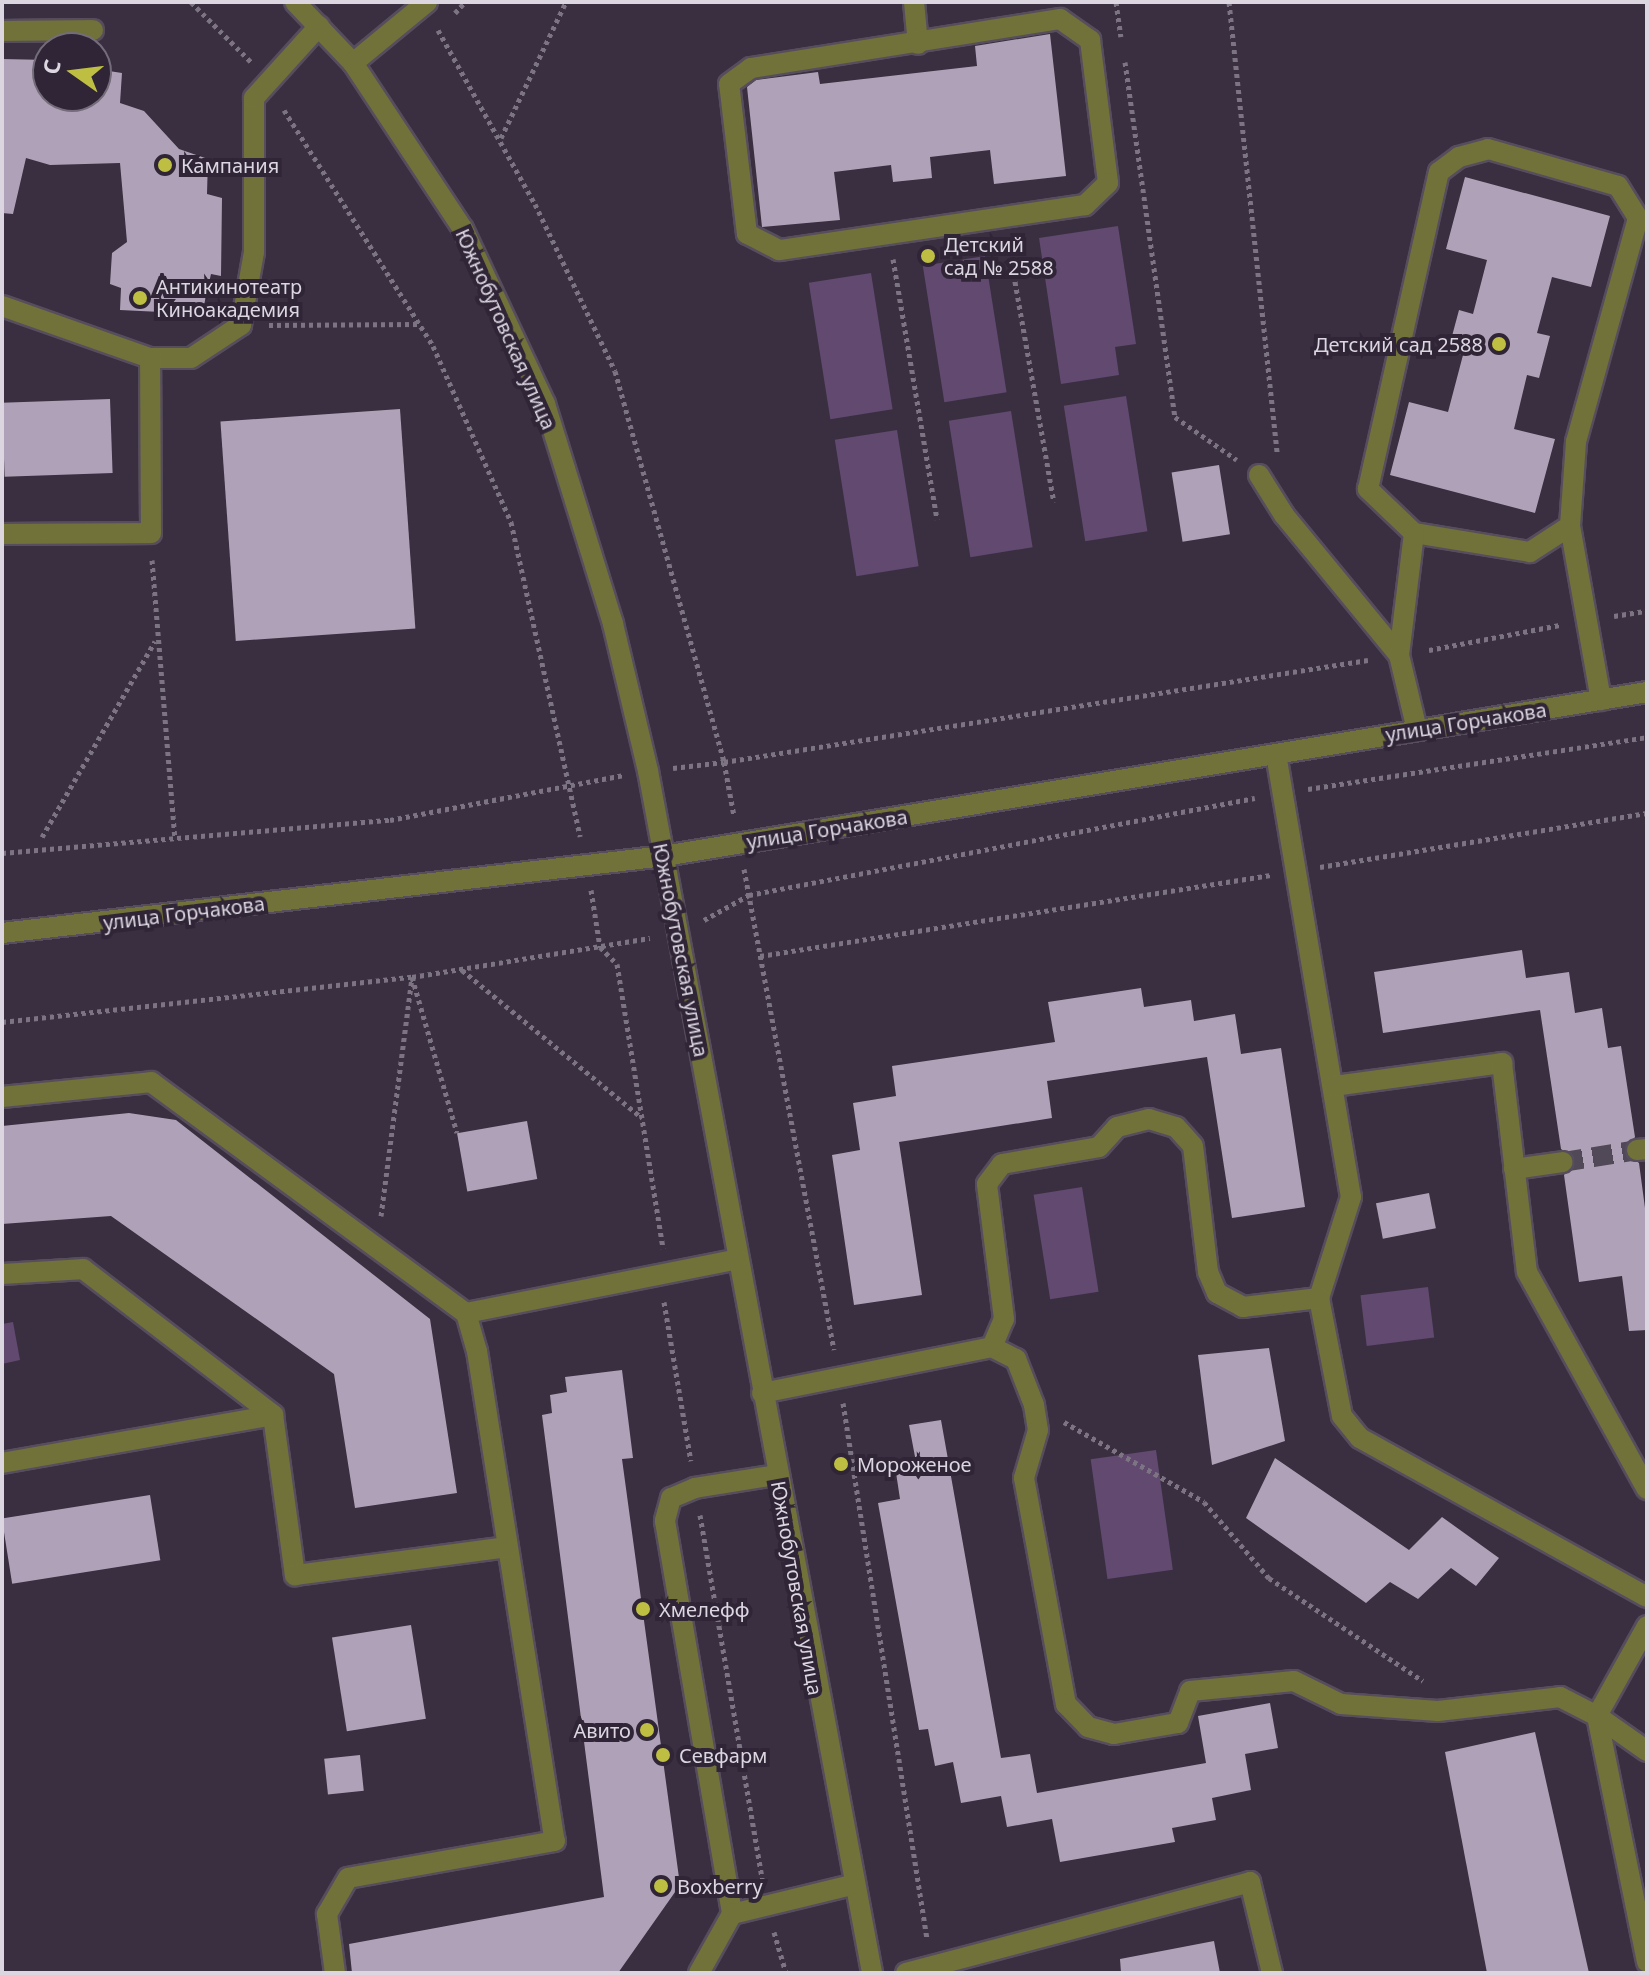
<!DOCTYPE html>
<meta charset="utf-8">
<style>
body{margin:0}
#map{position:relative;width:1649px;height:1975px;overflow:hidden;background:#392f40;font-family:"Noto Sans",sans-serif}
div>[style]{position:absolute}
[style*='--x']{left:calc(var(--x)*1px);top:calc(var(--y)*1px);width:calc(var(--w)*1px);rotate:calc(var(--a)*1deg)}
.green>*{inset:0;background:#614970;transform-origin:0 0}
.building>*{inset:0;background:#afa2b8;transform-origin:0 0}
.minor-tunnel>*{height:20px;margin-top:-10px;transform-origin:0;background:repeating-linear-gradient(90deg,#514858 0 20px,transparent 0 30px)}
.path>*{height:5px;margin-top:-2.5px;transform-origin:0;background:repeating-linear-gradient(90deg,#7d7483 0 4px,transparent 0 8px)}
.roads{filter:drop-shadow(2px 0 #564d5d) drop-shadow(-2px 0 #564d5d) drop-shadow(0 2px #564d5d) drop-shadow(0 -2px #564d5d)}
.minor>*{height:20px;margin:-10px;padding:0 10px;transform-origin:10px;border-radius:10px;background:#717239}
.dots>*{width:22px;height:22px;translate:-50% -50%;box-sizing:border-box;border:4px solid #2f2536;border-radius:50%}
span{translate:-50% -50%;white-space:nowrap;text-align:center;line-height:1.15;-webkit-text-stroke:8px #2f2536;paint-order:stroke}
.poi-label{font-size:20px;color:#dcd6e1}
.left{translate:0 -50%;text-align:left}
.right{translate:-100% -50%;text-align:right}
.street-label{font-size:20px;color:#dcd6e1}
.frame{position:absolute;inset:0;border:4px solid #dcd6e1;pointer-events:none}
.north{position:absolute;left:32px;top:32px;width:80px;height:80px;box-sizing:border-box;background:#2f2536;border:2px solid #746c7a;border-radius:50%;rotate:284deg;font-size:22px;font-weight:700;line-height:32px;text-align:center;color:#dcd6e1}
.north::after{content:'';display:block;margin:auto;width:28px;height:36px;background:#bebf42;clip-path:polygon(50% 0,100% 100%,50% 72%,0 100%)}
</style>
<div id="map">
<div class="green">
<i style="clip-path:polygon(1118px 226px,1136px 344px,1115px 347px,1119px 375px,1061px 384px,1039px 238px)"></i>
<i style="left:985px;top:256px;width:138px;height:63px;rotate:81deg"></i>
<i style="left:871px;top:273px;width:138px;height:63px;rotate:81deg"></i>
<i style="left:1126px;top:396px;width:137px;height:63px;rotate:81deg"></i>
<i style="left:1011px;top:411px;width:138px;height:63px;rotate:81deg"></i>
<i style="left:897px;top:430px;width:138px;height:63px;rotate:81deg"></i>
<i style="left:1082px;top:1187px;width:106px;height:49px;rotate:81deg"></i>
<i style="left:1428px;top:1287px;width:51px;height:68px;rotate:83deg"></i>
<i style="clip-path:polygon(13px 1322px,20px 1360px,2px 1364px,2px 1324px)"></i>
<i style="left:1156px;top:1450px;width:121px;height:66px;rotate:82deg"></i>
</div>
<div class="building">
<i style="clip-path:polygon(1050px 34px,1066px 176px,994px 184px,990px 150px,930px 157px,932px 178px,893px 182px,891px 165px,834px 172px,840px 220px,762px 227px,747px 87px,756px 80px,818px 72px,820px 84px,977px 66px,975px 46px)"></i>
<i style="clip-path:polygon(2px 59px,48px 60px,48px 96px,96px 96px,96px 69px,122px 73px,120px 103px,144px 111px,179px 149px,208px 159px,207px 194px,222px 198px,221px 276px,211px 274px,202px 314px,120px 310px,121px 288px,110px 284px,112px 253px,127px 242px,120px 163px,50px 165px,26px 158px,13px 214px,2px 213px)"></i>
<i style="clip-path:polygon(1465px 177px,1610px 216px,1591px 287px,1552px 277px,1537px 333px,1550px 336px,1539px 378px,1527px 375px,1514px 429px,1555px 439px,1535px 513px,1390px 475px,1409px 402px,1448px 412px,1463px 355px,1448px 351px,1459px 310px,1473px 314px,1487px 260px,1446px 249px)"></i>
<i style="left:110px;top:399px;width:74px;height:108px;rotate:88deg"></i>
<i style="left:400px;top:409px;width:220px;height:180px;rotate:86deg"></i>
<i style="left:1219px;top:465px;width:70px;height:48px;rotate:81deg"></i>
<i style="clip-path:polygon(1522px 950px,1526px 978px,1569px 972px,1575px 1013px,1602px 1008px,1608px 1048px,1621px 1046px,1635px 1137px,1624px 1152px,1639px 1163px,1647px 1223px,1647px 1330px,1629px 1331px,1622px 1276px,1579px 1282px,1564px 1175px,1576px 1159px,1561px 1149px,1540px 1010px,1383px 1033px,1374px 972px)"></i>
<i style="clip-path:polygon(1141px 988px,1144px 1007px,1191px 1000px,1194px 1021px,1235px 1014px,1241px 1054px,1281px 1048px,1305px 1207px,1232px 1218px,1207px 1057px,1047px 1081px,1052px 1118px,899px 1142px,922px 1295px,854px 1305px,832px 1155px,860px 1150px,853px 1103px,896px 1096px,892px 1066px,1055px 1042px,1048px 1002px)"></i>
<i style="clip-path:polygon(129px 1113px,176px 1120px,430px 1319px,457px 1493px,355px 1508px,334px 1374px,111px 1216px,2px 1224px,2px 1126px)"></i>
<i style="left:527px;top:1121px;width:59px;height:71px;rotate:80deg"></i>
<i style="left:1429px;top:1193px;width:36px;height:54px;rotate:79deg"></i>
<i style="clip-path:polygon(1269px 1348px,1285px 1441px,1212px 1465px,1198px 1355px)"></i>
<i style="clip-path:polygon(622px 1370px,633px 1458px,622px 1459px,680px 1885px,618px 1973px,352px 1973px,349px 1944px,604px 1897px,542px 1415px,552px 1413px,550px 1395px,567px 1392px,565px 1377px)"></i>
<i style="clip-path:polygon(941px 1420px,1001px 1758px,1030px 1754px,1037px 1793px,1206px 1763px,1198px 1716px,1270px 1703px,1278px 1748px,1245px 1754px,1251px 1790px,1212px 1798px,1216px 1820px,1172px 1828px,1175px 1842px,1060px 1862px,1052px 1819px,1007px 1827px,1001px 1796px,961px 1803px,953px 1762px,935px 1766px,928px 1729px,919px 1730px,878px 1503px,900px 1499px,895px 1466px,916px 1462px,909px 1425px)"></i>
<i style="clip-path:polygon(1275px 1458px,1409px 1550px,1442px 1517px,1499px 1558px,1476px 1586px,1451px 1568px,1418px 1599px,1390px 1582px,1366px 1603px,1246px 1518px)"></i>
<i style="left:150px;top:1495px;width:66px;height:150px;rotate:81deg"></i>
<i style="left:411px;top:1625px;width:95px;height:80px;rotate:81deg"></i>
<i style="clip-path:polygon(1535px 1732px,1589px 1973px,1487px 1973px,1445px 1752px)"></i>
<i style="left:360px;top:1755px;width:36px;height:36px;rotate:84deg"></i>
<i style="clip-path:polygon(1214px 1941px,1220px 1973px,1121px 1973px,1120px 1959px)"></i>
</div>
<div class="minor-tunnel">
<i style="--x:1563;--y:1162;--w:75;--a:-9.2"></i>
</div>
<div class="path">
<i style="--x:191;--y:2;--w:86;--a:45"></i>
<i style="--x:1116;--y:2;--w:35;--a:82"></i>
<i style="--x:1229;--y:2;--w:455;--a:83.9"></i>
<i style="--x:455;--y:13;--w:15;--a:-48"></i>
<i style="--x:438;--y:30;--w:199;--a:60.9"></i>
<i style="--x:535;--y:204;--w:185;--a:64.4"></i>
<i style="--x:615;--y:371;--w:406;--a:74.4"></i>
<i style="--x:724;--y:762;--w:652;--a:-9"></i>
<i style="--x:1125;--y:62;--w:359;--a:82"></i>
<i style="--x:1175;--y:417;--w:75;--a:34.7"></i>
<i style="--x:284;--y:110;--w:279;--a:57.7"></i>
<i style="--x:433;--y:346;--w:193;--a:66.1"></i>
<i style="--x:511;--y:522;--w:322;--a:77.6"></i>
<i style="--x:501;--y:138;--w:151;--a:-64.5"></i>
<i style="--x:1008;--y:242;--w:264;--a:80"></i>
<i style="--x:893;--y:259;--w:264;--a:80.4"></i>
<i style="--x:269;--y:325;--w:150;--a:-0.4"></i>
<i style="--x:152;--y:560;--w:279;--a:85.3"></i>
<i style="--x:1614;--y:616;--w:33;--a:-9"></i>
<i style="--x:1429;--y:650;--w:133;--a:-10.8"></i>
<i style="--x:673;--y:768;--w:51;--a:-6.7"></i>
<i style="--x:724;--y:762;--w:55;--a:79.5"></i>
<i style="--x:1308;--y:789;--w:343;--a:-8.7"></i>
<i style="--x:42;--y:837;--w:226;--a:-60"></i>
<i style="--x:2;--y:853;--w:389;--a:-4.9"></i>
<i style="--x:390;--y:820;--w:237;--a:-10.9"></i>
<i style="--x:1320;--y:867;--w:331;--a:-9.4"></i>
<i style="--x:744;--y:869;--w:489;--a:79.4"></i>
<i style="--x:591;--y:890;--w:58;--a:81"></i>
<i style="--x:600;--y:947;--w:24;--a:45"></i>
<i style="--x:617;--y:964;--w:288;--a:80.8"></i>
<i style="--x:704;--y:920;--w:51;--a:-29.1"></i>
<i style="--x:749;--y:895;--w:515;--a:-10.85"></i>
<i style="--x:760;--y:956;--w:517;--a:-9.01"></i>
<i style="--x:462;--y:970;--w:233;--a:39.4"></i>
<i style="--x:2;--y:1022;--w:412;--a:-6.3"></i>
<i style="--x:412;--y:977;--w:241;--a:-9.3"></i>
<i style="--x:381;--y:1216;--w:241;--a:-82.6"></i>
<i style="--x:412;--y:977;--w:162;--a:73.9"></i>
<i style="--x:664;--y:1302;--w:161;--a:80.4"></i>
<i style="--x:843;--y:1403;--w:543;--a:81.09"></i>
<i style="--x:1064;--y:1422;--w:161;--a:29.7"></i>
<i style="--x:1204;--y:1502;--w:100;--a:49.5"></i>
<i style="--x:1269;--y:1578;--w:185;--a:33.8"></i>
<i style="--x:700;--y:1515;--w:369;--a:80.3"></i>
<i style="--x:774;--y:1932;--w:43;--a:73.7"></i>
</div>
<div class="roads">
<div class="minor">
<i style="--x:295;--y:2;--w:84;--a:46.4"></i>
<i style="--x:353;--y:63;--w:199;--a:56.5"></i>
<i style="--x:463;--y:229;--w:193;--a:64.9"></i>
<i style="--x:545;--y:404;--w:230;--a:72.8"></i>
<i style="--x:613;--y:624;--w:151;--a:76.6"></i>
<i style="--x:648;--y:771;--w:1223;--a:79.44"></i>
<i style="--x:914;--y:2;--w:42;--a:84.6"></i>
<i style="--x:1060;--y:19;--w:37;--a:35"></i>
<i style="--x:1090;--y:40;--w:144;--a:82.8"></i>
<i style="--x:1108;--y:183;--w:32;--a:136"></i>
<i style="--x:1085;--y:205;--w:309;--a:171.6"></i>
<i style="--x:779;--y:250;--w:36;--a:-153"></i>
<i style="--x:747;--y:234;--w:151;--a:-96.8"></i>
<i style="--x:729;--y:84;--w:27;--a:-36"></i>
<i style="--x:751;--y:68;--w:313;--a:-9"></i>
<i style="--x:2;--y:31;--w:91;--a:-0.6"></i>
<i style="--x:353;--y:63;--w:96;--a:-39.5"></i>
<i style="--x:1488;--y:149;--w:135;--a:15.9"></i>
<i style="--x:1618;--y:186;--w:38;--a:58"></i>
<i style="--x:1638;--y:218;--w:232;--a:105.5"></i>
<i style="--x:1576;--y:442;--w:84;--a:94.1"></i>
<i style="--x:1570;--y:526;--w:48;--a:147"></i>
<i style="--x:1530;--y:552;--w:118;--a:-170.7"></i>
<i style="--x:1414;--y:533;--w:64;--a:-136.3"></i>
<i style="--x:1368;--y:489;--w:325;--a:-77.4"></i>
<i style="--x:1439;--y:172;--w:25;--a:-37"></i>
<i style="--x:1459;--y:157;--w:30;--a:-15"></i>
<i style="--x:2;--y:306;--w:157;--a:19.4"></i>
<i style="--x:150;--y:358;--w:41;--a:0"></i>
<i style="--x:191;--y:358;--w:60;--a:-33.4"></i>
<i style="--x:241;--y:325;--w:74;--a:-79.9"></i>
<i style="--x:254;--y:252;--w:154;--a:-90"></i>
<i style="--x:254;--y:98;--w:97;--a:-47.9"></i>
<i style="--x:1259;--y:475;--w:47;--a:58"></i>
<i style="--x:1284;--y:515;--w:181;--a:50.6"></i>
<i style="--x:1570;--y:526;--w:177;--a:79.9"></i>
<i style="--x:1414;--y:533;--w:123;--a:97"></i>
<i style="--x:1399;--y:655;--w:77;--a:76.5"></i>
<i style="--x:2;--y:534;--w:149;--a:-0.4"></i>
<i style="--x:151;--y:533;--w:175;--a:-90.3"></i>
<i style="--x:1276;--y:754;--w:449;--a:80.4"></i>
<i style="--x:1351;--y:1197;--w:106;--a:107.6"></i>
<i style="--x:1319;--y:1298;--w:120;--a:79"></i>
<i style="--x:1342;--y:1416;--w:28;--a:51"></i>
<i style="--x:1360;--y:1438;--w:328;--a:29"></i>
<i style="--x:2;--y:933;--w:666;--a:-6.63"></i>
<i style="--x:664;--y:856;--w:997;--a:-9.47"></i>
<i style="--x:1334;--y:1086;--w:170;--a:-7.8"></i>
<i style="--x:1502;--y:1063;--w:210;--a:83.2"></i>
<i style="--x:1527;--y:1272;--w:248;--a:61.1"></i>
<i style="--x:2;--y:1097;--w:150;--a:-5.7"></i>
<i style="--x:151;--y:1082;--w:391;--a:36.3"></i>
<i style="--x:466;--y:1313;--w:40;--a:74"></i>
<i style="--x:477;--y:1351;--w:496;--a:81"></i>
<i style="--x:555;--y:1841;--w:210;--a:169.9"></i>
<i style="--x:348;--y:1878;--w:42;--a:120.3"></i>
<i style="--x:327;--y:1914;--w:60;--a:82.3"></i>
<i style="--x:1637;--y:1150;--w:10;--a:-6"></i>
<i style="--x:1514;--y:1169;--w:49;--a:-8.1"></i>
<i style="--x:2;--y:1274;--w:81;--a:-3.5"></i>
<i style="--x:83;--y:1269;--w:240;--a:37.5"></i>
<i style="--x:273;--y:1415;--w:162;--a:82.2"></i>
<i style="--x:295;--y:1575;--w:214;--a:-7.5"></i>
<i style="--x:466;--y:1313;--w:277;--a:-11.2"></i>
<i style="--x:992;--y:1347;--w:27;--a:27"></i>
<i style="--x:1016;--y:1359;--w:49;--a:68.6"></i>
<i style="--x:1034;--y:1405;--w:25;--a:81"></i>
<i style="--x:1038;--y:1430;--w:50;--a:106.3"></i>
<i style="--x:1024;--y:1478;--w:230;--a:79.5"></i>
<i style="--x:1066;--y:1704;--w:32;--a:46"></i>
<i style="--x:1088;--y:1727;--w:27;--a:15"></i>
<i style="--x:1114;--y:1734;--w:65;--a:-9.8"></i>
<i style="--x:1178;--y:1723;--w:34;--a:-69"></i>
<i style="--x:1190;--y:1691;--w:104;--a:-5.5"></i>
<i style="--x:1294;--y:1681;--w:52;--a:26.1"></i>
<i style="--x:1341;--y:1704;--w:97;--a:4.1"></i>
<i style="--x:1438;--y:1711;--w:123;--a:-6.5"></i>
<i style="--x:1560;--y:1697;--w:42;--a:27.2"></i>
<i style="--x:1597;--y:1716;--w:251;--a:78.5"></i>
<i style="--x:762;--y:1393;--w:235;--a:-11.3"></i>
<i style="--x:992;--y:1347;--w:30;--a:-67"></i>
<i style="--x:1004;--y:1319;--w:136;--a:-97.2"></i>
<i style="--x:987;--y:1184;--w:25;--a:-53"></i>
<i style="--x:1002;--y:1164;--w:98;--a:-9.9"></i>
<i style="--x:1099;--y:1147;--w:27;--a:-48"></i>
<i style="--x:1117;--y:1127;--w:33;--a:-14"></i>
<i style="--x:1149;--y:1119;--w:28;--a:17"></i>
<i style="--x:1176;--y:1127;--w:25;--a:48"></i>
<i style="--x:1193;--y:1146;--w:127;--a:83.2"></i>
<i style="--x:1208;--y:1272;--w:23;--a:67"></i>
<i style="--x:1217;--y:1293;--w:30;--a:28"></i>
<i style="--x:1243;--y:1307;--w:77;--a:-6.8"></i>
<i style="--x:2;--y:1463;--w:275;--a:-10"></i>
<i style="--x:776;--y:1475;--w:82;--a:170.9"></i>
<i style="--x:695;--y:1488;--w:26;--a:157"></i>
<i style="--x:671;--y:1498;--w:24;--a:105"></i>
<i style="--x:665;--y:1521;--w:399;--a:80.3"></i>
<i style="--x:732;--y:1914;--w:123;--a:-13.6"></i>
<i style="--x:1647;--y:1626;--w:103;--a:119.1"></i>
<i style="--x:1597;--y:1716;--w:61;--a:35"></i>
<i style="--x:699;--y:1973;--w:68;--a:-60.8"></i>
<i style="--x:906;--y:1973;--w:356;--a:-14.8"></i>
<i style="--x:1250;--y:1882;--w:94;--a:76.4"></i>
</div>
</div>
<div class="dots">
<i style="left:165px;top:165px;background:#bebf42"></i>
<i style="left:928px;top:256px;background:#bebf42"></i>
<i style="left:140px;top:298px;background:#bebf42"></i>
<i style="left:1499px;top:344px;background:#bebf42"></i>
<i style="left:841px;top:1464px;background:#bebf42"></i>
<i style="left:643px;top:1609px;background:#bebf42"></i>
<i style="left:647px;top:1730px;background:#bebf42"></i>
<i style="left:663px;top:1755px;background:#bebf42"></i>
<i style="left:661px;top:1886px;background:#bebf42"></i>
</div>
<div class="poi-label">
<span class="left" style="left:181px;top:165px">Кампания</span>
<span class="left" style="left:944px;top:256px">Детский<br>сад № 2588</span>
<span class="left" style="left:156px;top:298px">Антикинотеатр<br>Киноакадемия</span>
<span class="right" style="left:1483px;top:344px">Детский сад 2588</span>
<span class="left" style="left:857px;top:1464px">Мороженое</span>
<span class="left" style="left:659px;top:1609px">Хмелефф</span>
<span class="right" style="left:631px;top:1730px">Авито</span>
<span class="left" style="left:679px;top:1755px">Севфарм</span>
<span class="left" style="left:677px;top:1886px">Boxberry</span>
</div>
<div class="street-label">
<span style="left:506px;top:329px;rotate:66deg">Южнобутовская улица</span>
<span style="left:1466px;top:722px;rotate:-9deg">улица Горчакова</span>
<span style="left:827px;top:829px;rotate:-9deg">улица Горчакова</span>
<span style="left:184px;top:913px;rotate:-7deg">улица Горчакова</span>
<span style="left:681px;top:950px;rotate:79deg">Южнобутовская улица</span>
<span style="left:797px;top:1588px;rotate:80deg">Южнобутовская улица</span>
</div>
<div class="frame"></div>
<div class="north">С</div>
</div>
